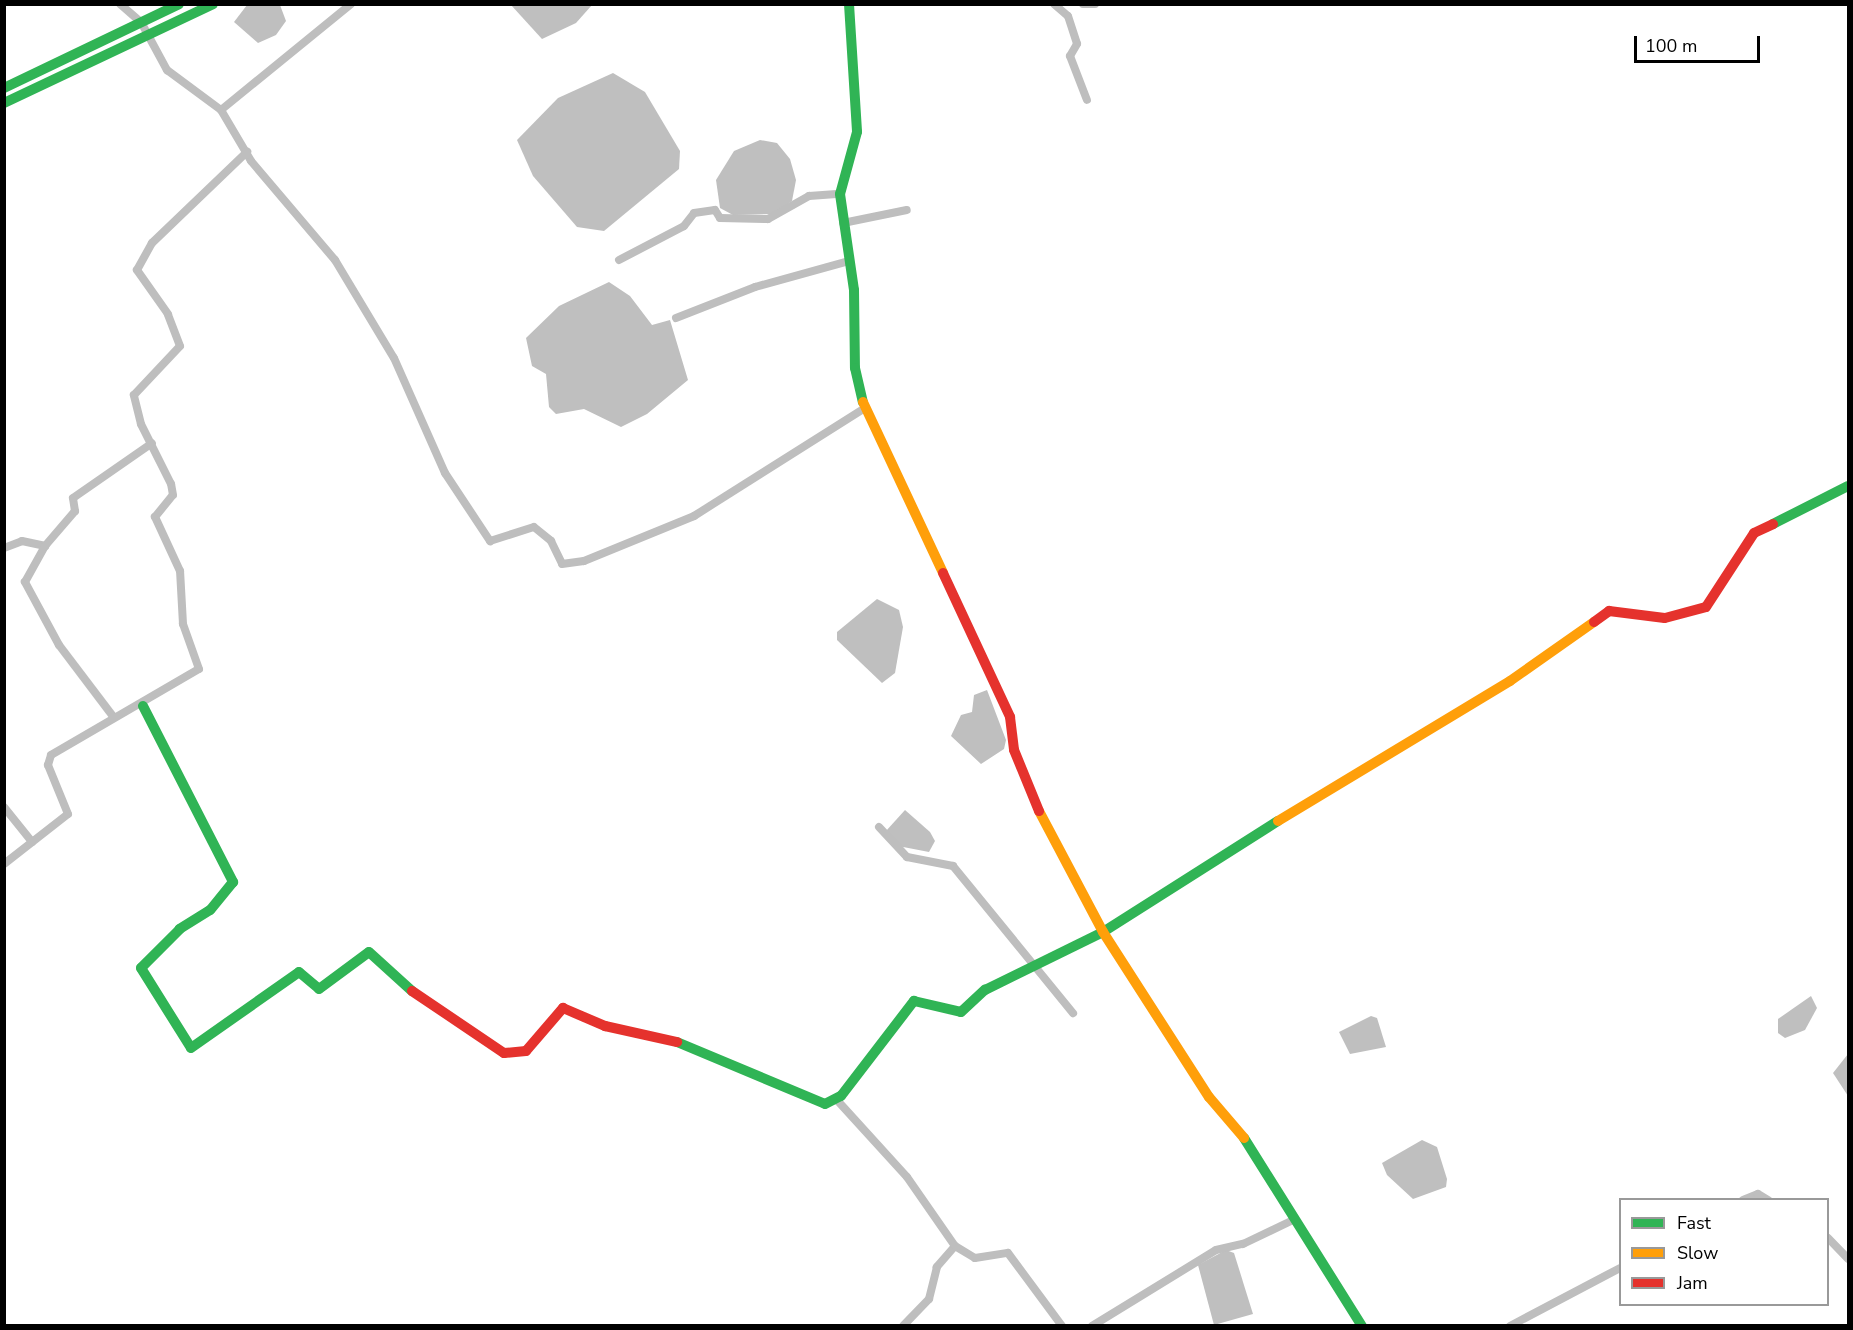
<!DOCTYPE html>
<style>
body{margin:0}
#map{position:relative;width:1853px;height:1330px;overflow:hidden;background:#fff;font-family:"Nunito Sans",sans-serif}
div>[style]{position:absolute}
[style*='--x']{left:calc(var(--x)*1px);top:calc(var(--y)*1px);width:calc(var(--w)*1px);rotate:calc(var(--a)*1deg)}
.water>*{inset:0;background:#bfbfbf}
.street>*{height:8px;margin:-4px;padding:0 4px;transform-origin:4px;border-radius:4px;background:#bebebe}
.fast>*{height:10px;margin:-5px;padding:0 5px;transform-origin:5px;border-radius:5px;background:#30b455}
.slow>*{height:10px;margin:-5px;padding:0 5px;transform-origin:5px;border-radius:5px;background:#ff9f0a}
.jam>*{height:10px;margin:-5px;padding:0 5px;transform-origin:5px;border-radius:5px;background:#e5322d}
span{translate:-50% -50%;white-space:nowrap;text-align:center;line-height:1.15;-webkit-text-stroke:5px #fff;paint-order:stroke}
.frame{position:absolute;inset:0;border:6px solid #000;pointer-events:none}
.legend{position:absolute;left:1619px;top:1198px;width:210px;height:108px;box-sizing:border-box;background:#fff;border:2px solid #999;margin:0;padding:8px 10px;list-style:none;font-size:18px;color:#000}
.legend li{display:flex;align-items:center;gap:12px;height:30px}
.legend b{width:30px;border:2px solid #999}
.scale{position:absolute;left:1634px;top:36px;width:126px;height:27px;box-sizing:border-box;border:3px solid #000;border-top:0;padding-left:8px;font-size:18px;line-height:21px;white-space:nowrap;color:#000;-webkit-text-stroke:4px #fff;paint-order:stroke}
</style>
<div id="map">
<div class="water">
<i style="clip-path:polygon(247px 5px,280px 5px,286px 21px,276px 35px,258px 43px,234px 22px)"></i>
<i style="clip-path:polygon(511px 5px,592px 5px,576px 23px,542px 39px)"></i>
<i style="clip-path:polygon(613px 73px,645px 92px,680px 151px,679px 169px,604px 231px,577px 227px,533px 176px,517px 140px,558px 98px)"></i>
<i style="clip-path:polygon(760px 140px,777px 143px,790px 159px,796px 180px,792px 201px,774px 214px,733px 215px,720px 208px,716px 180px,734px 151px)"></i>
<i style="clip-path:polygon(609px 282px,630px 296px,652px 325px,670px 320px,688px 380px,647px 414px,621px 427px,584px 409px,556px 414px,549px 407px,546px 374px,532px 366px,526px 338px,559px 306px)"></i>
<i style="clip-path:polygon(877px 599px,899px 610px,903px 627px,895px 673px,882px 683px,837px 640px,837px 632px)"></i>
<i style="clip-path:polygon(987px 690px,1006px 740px,1004px 749px,981px 764px,951px 736px,961px 715px,972px 712px,974px 695px)"></i>
<i style="clip-path:polygon(905px 810px,930px 832px,935px 841px,929px 852px,898px 846px,886px 831px)"></i>
<i style="clip-path:polygon(1811px 996px,1817px 1008px,1805px 1030px,1785px 1038px,1778px 1033px,1778px 1019px)"></i>
<i style="clip-path:polygon(1371px 1016px,1377px 1018px,1386px 1047px,1350px 1054px,1339px 1032px)"></i>
<i style="clip-path:polygon(1848px 1054px,1848px 1096px,1833px 1073px)"></i>
<i style="clip-path:polygon(1422px 1140px,1437px 1147px,1447px 1179px,1446px 1187px,1413px 1199px,1387px 1175px,1382px 1163px)"></i>
<i style="clip-path:polygon(1226px 1250px,1234px 1253px,1253px 1314px,1214px 1325px,1198px 1265px)"></i>
</div>
<div class="street">
<i style="--x:120;--y:4;--w:28;--a:41"></i>
<i style="--x:141;--y:22;--w:55;--a:61.6"></i>
<i style="--x:167;--y:70;--w:67;--a:36.5"></i>
<i style="--x:221;--y:110;--w:59;--a:59.5"></i>
<i style="--x:251;--y:161;--w:130;--a:49.7"></i>
<i style="--x:335;--y:260;--w:114;--a:59"></i>
<i style="--x:394;--y:358;--w:126;--a:66.1"></i>
<i style="--x:445;--y:473;--w:82;--a:56.5"></i>
<i style="--x:490;--y:541;--w:46;--a:-17.7"></i>
<i style="--x:534;--y:527;--w:22;--a:39"></i>
<i style="--x:551;--y:541;--w:25;--a:64"></i>
<i style="--x:562;--y:564;--w:22;--a:-8"></i>
<i style="--x:584;--y:561;--w:119;--a:-22.2"></i>
<i style="--x:694;--y:516;--w:202;--a:-32.3"></i>
<i style="--x:1054;--y:4;--w:18;--a:41"></i>
<i style="--x:1068;--y:16;--w:29;--a:72"></i>
<i style="--x:1077;--y:44;--w:14;--a:120"></i>
<i style="--x:1070;--y:56;--w:47;--a:68.9"></i>
<i style="--x:1083;--y:4;--w:12;--a:0"></i>
<i style="--x:221;--y:110;--w:168;--a:-39.2"></i>
<i style="--x:843;--y:223;--w:65;--a:-11.5"></i>
<i style="--x:619;--y:260;--w:73;--a:-27.6"></i>
<i style="--x:684;--y:226;--w:16;--a:-52"></i>
<i style="--x:694;--y:213;--w:21;--a:-8"></i>
<i style="--x:715;--y:210;--w:9;--a:58"></i>
<i style="--x:720;--y:218;--w:48;--a:1.2"></i>
<i style="--x:768;--y:219;--w:47;--a:-29.3"></i>
<i style="--x:809;--y:196;--w:31;--a:-4"></i>
<i style="--x:676;--y:318;--w:85;--a:-21.4"></i>
<i style="--x:755;--y:287;--w:98;--a:-15.5"></i>
<i style="--x:4;--y:548;--w:19;--a:-21"></i>
<i style="--x:22;--y:541;--w:24;--a:12"></i>
<i style="--x:112;--y:715;--w:88;--a:-127.1"></i>
<i style="--x:59;--y:645;--w:72;--a:-118.4"></i>
<i style="--x:25;--y:582;--w:41;--a:-60.9"></i>
<i style="--x:45;--y:546;--w:46;--a:-49.4"></i>
<i style="--x:75;--y:511;--w:13;--a:-99"></i>
<i style="--x:73;--y:498;--w:96;--a:-34.8"></i>
<i style="--x:4;--y:807;--w:45;--a:51.3"></i>
<i style="--x:879;--y:827;--w:41;--a:47"></i>
<i style="--x:907;--y:857;--w:47;--a:11.1"></i>
<i style="--x:953;--y:866;--w:190;--a:50.8"></i>
<i style="--x:4;--y:864;--w:81;--a:-38"></i>
<i style="--x:68;--y:814;--w:53;--a:-112.2"></i>
<i style="--x:48;--y:765;--w:10;--a:-73"></i>
<i style="--x:51;--y:755;--w:171;--a:-30.2"></i>
<i style="--x:199;--y:669;--w:48;--a:-109.6"></i>
<i style="--x:183;--y:624;--w:53;--a:-93.2"></i>
<i style="--x:180;--y:571;--w:60;--a:-114.8"></i>
<i style="--x:155;--y:517;--w:28;--a:-51"></i>
<i style="--x:173;--y:495;--w:11;--a:-100"></i>
<i style="--x:171;--y:484;--w:67;--a:-116.6"></i>
<i style="--x:141;--y:424;--w:30;--a:-104"></i>
<i style="--x:134;--y:395;--w:67;--a:-46.8"></i>
<i style="--x:180;--y:346;--w:34;--a:-111"></i>
<i style="--x:168;--y:314;--w:54;--a:-125.2"></i>
<i style="--x:137;--y:270;--w:31;--a:-61"></i>
<i style="--x:152;--y:243;--w:132;--a:-43.8"></i>
<i style="--x:836;--y:1099;--w:105;--a:47.7"></i>
<i style="--x:907;--y:1177;--w:84;--a:55.2"></i>
<i style="--x:955;--y:1246;--w:28;--a:131"></i>
<i style="--x:937;--y:1267;--w:33;--a:104"></i>
<i style="--x:929;--y:1299;--w:37;--a:134"></i>
<i style="--x:1743;--y:1200;--w:16;--a:-22"></i>
<i style="--x:1758;--y:1194;--w:12;--a:31"></i>
<i style="--x:1828;--y:1238;--w:29;--a:46"></i>
<i style="--x:955;--y:1246;--w:23;--a:31"></i>
<i style="--x:975;--y:1258;--w:33;--a:-9"></i>
<i style="--x:1008;--y:1253;--w:91;--a:53.5"></i>
<i style="--x:1092;--y:1326;--w:145;--a:-31.5"></i>
<i style="--x:1216;--y:1250;--w:28;--a:-13"></i>
<i style="--x:1243;--y:1244;--w:55;--a:-25.6"></i>
<i style="--x:1510;--y:1326;--w:124;--a:-27.8"></i>
</div>
<div class="fast">
<i style="--x:849;--y:4;--w:128;--a:86.4"></i>
<i style="--x:857;--y:132;--w:64;--a:105.3"></i>
<i style="--x:840;--y:194;--w:97;--a:81.7"></i>
<i style="--x:854;--y:290;--w:78;--a:89.3"></i>
<i style="--x:855;--y:368;--w:35;--a:77"></i>
<i style="--x:4;--y:88;--w:194;--a:-25.6"></i>
<i style="--x:4;--y:103;--w:231;--a:-25.3"></i>
<i style="--x:1773;--y:524;--w:84;--a:-26.9"></i>
<i style="--x:143;--y:706;--w:198;--a:62.9"></i>
<i style="--x:233;--y:882;--w:36;--a:129"></i>
<i style="--x:210;--y:910;--w:36;--a:148"></i>
<i style="--x:180;--y:929;--w:55;--a:135"></i>
<i style="--x:141;--y:968;--w:94;--a:58"></i>
<i style="--x:191;--y:1048;--w:132;--a:-35.1"></i>
<i style="--x:299;--y:972;--w:26;--a:40"></i>
<i style="--x:319;--y:989;--w:62;--a:-36.5"></i>
<i style="--x:369;--y:952;--w:58;--a:42.2"></i>
<i style="--x:677;--y:1042;--w:160;--a:22.7"></i>
<i style="--x:825;--y:1104;--w:18;--a:-27"></i>
<i style="--x:841;--y:1096;--w:120;--a:-52.5"></i>
<i style="--x:914;--y:1001;--w:48;--a:13.2"></i>
<i style="--x:961;--y:1012;--w:33;--a:-43"></i>
<i style="--x:985;--y:990;--w:131;--a:-26.2"></i>
<i style="--x:1103;--y:932;--w:207;--a:-32.4"></i>
<i style="--x:1244;--y:1138;--w:222;--a:57.9"></i>
</div>
<div class="slow">
<i style="--x:863;--y:402;--w:189;--a:64.9"></i>
<i style="--x:1039;--y:811;--w:137;--a:62.1"></i>
<i style="--x:1103;--y:932;--w:196;--a:57.3"></i>
<i style="--x:1209;--y:1097;--w:54;--a:49.5"></i>
<i style="--x:1278;--y:821;--w:271;--a:-31.1"></i>
<i style="--x:1510;--y:681;--w:103;--a:-35.1"></i>
</div>
<div class="jam">
<i style="--x:943;--y:573;--w:159;--a:65"></i>
<i style="--x:1010;--y:717;--w:33;--a:83"></i>
<i style="--x:1014;--y:750;--w:66;--a:67.7"></i>
<i style="--x:1594;--y:622;--w:19;--a:-36"></i>
<i style="--x:1609;--y:611;--w:56;--a:7.1"></i>
<i style="--x:1665;--y:618;--w:42;--a:-15"></i>
<i style="--x:1706;--y:607;--w:88;--a:-57"></i>
<i style="--x:1754;--y:533;--w:21;--a:-25"></i>
<i style="--x:412;--y:991;--w:111;--a:34"></i>
<i style="--x:504;--y:1053;--w:22;--a:-5"></i>
<i style="--x:526;--y:1051;--w:57;--a:-49.3"></i>
<i style="--x:563;--y:1008;--w:46;--a:23.2"></i>
<i style="--x:605;--y:1026;--w:74;--a:12.5"></i>
</div>
<div class="frame"></div>
<ul class="legend">
<li><b style="height:8px;background:#30b455"></b>Fast</li>
<li><b style="height:8px;background:#ff9f0a"></b>Slow</li>
<li><b style="height:8px;background:#e5322d"></b>Jam</li>
</ul>
<div class="scale">100 m</div>
</div>
